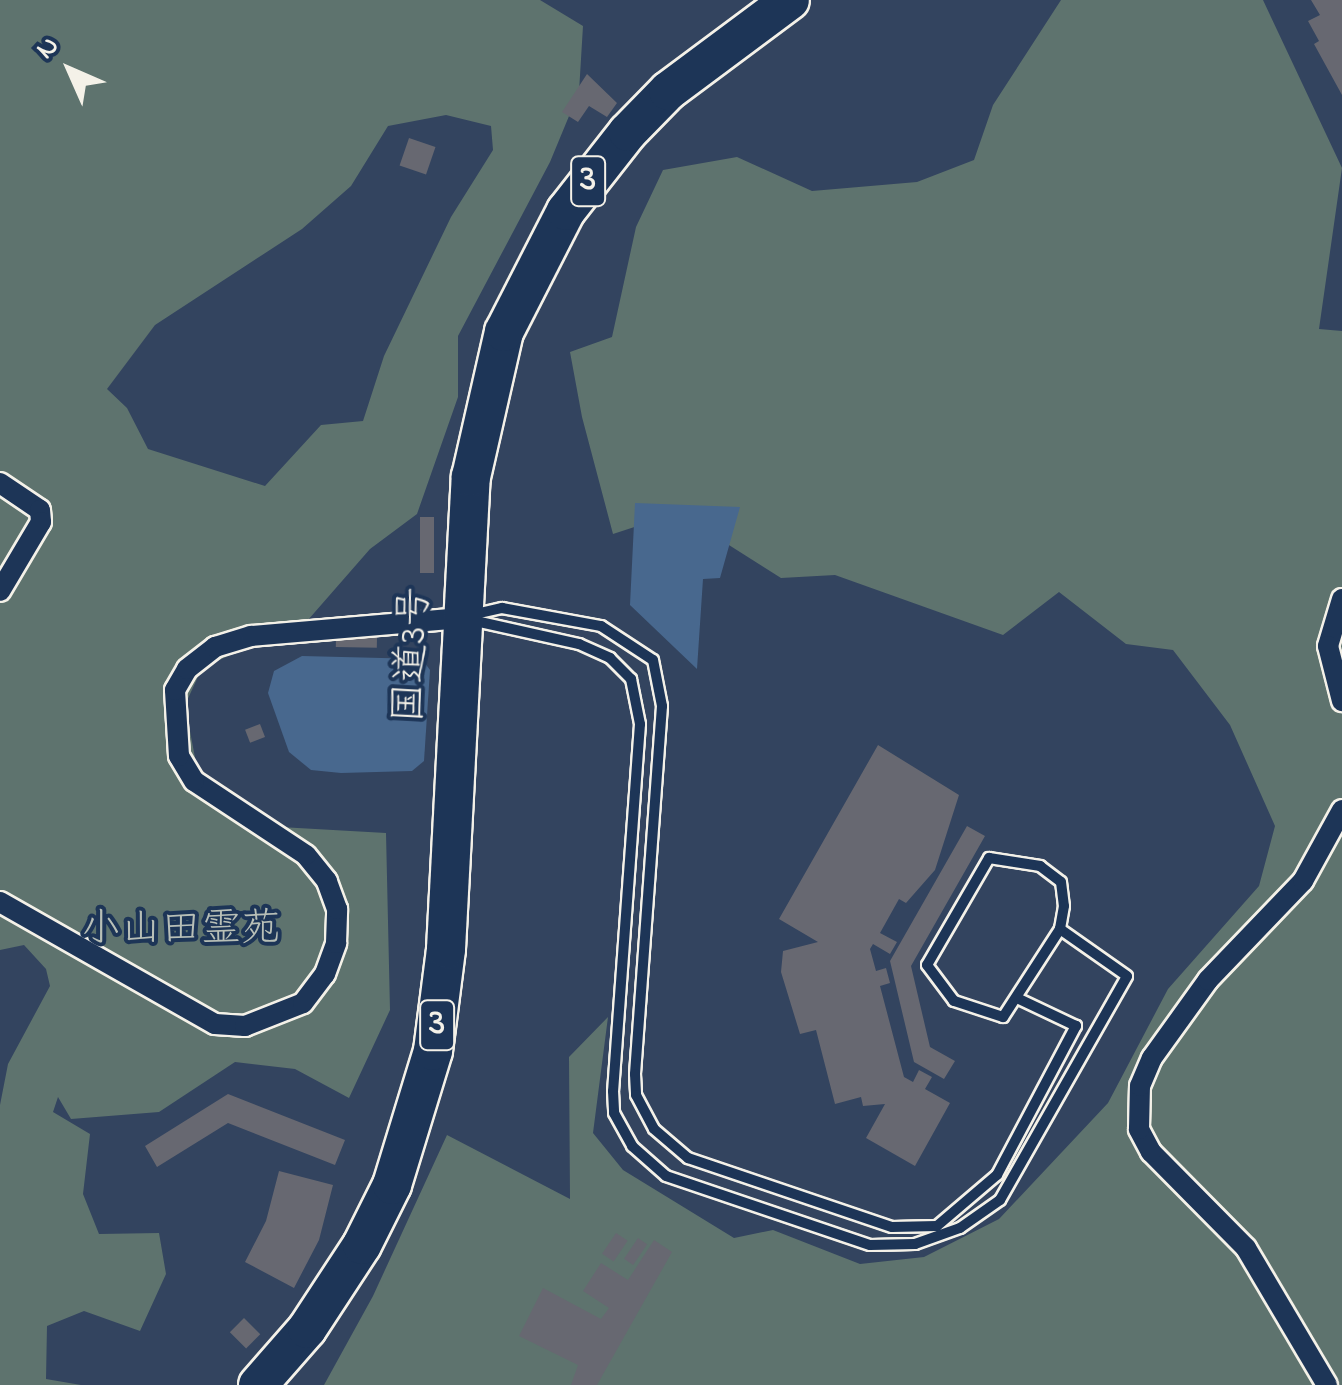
<!DOCTYPE html>
<meta charset="utf-8">
<style>
body{margin:0}
#map{position:relative;width:1342px;height:1385px;overflow:hidden;background:#33445f;font-family:"Indie Flower","Klee One",sans-serif}
div>[style]{position:absolute}
[style*='--x']{left:calc(var(--x)*1px);top:calc(var(--y)*1px);width:calc(var(--w)*1px);rotate:calc(var(--a)*1deg)}
.green>*{inset:0;background:#5e736e}
.water>*{inset:0;background:#48688e}
.building>*{inset:0;background:#676871;transform-origin:0 0}
.roads{filter:drop-shadow(2px 0 #f4f1e8) drop-shadow(-2px 0 #f4f1e8) drop-shadow(0 2px #f4f1e8) drop-shadow(0 -2px #f4f1e8)}
.lane>*{height:10px;margin:-5px;padding:0 5px;transform-origin:5px;border-radius:5px;background:#1d3557}
.street>*{height:20px;margin:-10px;padding:0 10px;transform-origin:10px;border-radius:10px;background:#1d3557}
.highway>*{height:38px;margin:-19px;padding:0 19px;transform-origin:19px;border-radius:19px;background:#1d3557}
span{translate:-50% -50%;white-space:nowrap;text-align:center;line-height:1.15;-webkit-text-stroke:8px #1d3557;paint-order:stroke}
.shield-label span{padding:2px 8px;background:#1d3557;border:2px solid;border-radius:8px;-webkit-text-stroke-width:0}
.shield-label{font-size:38px;color:#f4f1e8;font-weight:700}
.street-label{font-size:40px;color:#f4f1e8}
.park-label{font-size:40px;color:#b8bfb7}
.north{position:absolute;left:20px;top:20px;width:100px;height:100px;-webkit-text-stroke:8px #1d3557;paint-order:stroke;rotate:315deg;font-size:28px;font-weight:700;line-height:40px;text-align:center;color:#f4f1e8}
.north::after{content:'';display:block;margin:auto;width:35px;height:45px;background:#f4f1e8;clip-path:polygon(50% 0,100% 100%,50% 72%,0 100%)}
</style>
<div id="map">
<div class="green">
<i style="clip-path:polygon(evenodd,0 0,540px 0,583px 26px,579px 92px,550px 162px,458px 336px,458px 397px,417px 514px,370px 549px,294px 636px,263px 640px,202px 668px,185px 705px,197px 768px,224px 794px,280px 827px,386px 833px,390px 1010px,349px 1098px,295px 1069px,235px 1062px,159px 1112px,71px 1119px,58px 1097px,53px 1112px,90px 1134px,83px 1194px,99px 1234px,159px 1233px,166px 1274px,140px 1331px,84px 1311px,47px 1326px,46px 1379px,81px 1385px,0 1385px,0 1105px,8px 1064px,50px 986px,46px 969px,24px 945px,0 950px,0 0,446px 115px,491px 126px,493px 150px,451px 217px,384px 356px,363px 421px,321px 425px,265px 486px,148px 449px,127px 408px,107px 389px,155px 325px,302px 229px,351px 186px,388px 126px,446px 115px)"></i>
<i style="clip-path:polygon(1061px 0,1263px 0,1342px 168px,1319px 329px,1342px 331px,1342px 1385px,324px 1385px,373px 1296px,447px 1135px,570px 1199px,569px 1057px,608px 1017px,593px 1133px,623px 1170px,734px 1238px,773px 1230px,860px 1264px,924px 1257px,999px 1219px,1108px 1103px,1168px 989px,1259px 886px,1275px 826px,1230px 725px,1173px 650px,1126px 644px,1059px 592px,1003px 635px,835px 575px,781px 578px,721px 540px,662px 518px,613px 534px,582px 417px,570px 352px,612px 337px,636px 227px,663px 170px,737px 157px,812px 191px,917px 182px,974px 160px,993px 105px)"></i>
</div>
<div class="water">
<i style="clip-path:polygon(635px 503px,740px 507px,720px 578px,703px 579px,697px 669px,630px 605px)"></i>
<i style="clip-path:polygon(302px 656px,422px 659px,430px 670px,424px 761px,412px 771px,341px 773px,311px 770px,289px 752px,268px 693px,274px 671px)"></i>
</div>
<div class="building">
<i style="clip-path:polygon(1311px 0,1342px 0,1342px 95px,1314px 44px,1319px 41px,1308px 21px,1320px 15px)"></i>
<i style="clip-path:polygon(587px 74px,617px 103px,607px 117px,589px 106px,578px 122px,562px 112px)"></i>
<i style="left:409px;top:138px;width:28px;height:29px;rotate:19deg"></i>
<i style="left:420px;top:517px;width:14px;height:56px"></i>
<i style="left:336px;top:637px;width:41px;height:10px;rotate:1deg"></i>
<i style="left:260px;top:724px;width:14px;height:16px;rotate:69deg"></i>
<i style="clip-path:polygon(878px 745px,959px 795px,935px 870px,906px 903px,899px 899px,880px 933px,897px 942px,890px 954px,873px 944px,870px 949px,876px 971px,886px 968px,890px 983px,880px 986px,904px 1077px,913px 1082px,919px 1070px,932px 1077px,925px 1089px,950px 1103px,915px 1166px,866px 1138px,885px 1104px,863px 1106px,861px 1097px,835px 1104px,816px 1030px,800px 1034px,781px 972px,783px 951px,818px 942px,779px 919px)"></i>
<i style="clip-path:polygon(967px 826px,985px 836px,911px 966px,930px 1047px,955px 1061px,944px 1079px,914px 1062px,890px 961px)"></i>
<i style="clip-path:polygon(228px 1094px,345px 1140px,335px 1165px,228px 1123px,157px 1167px,145px 1146px)"></i>
<i style="clip-path:polygon(279px 1171px,333px 1185px,319px 1240px,294px 1288px,245px 1262px,266px 1221px)"></i>
<i style="left:616px;top:1233px;width:14px;height:25px;rotate:34deg"></i>
<i style="left:638px;top:1238px;width:11px;height:25px;rotate:34deg"></i>
<i style="clip-path:polygon(654px 1240px,672px 1252px,597px 1385px,571px 1385px,578px 1365px,519px 1336px,543px 1288px,601px 1319px,609px 1308px,583px 1291px,601px 1263px,628px 1280px)"></i>
<i style="left:244px;top:1318px;width:23px;height:20px;rotate:45deg"></i>
</div>
<div class="roads">
<div class="lane">
<i style="--x:471;--y:615;--w:32;--a:-13"></i>
<i style="--x:502;--y:608;--w:101;--a:10.3"></i>
<i style="--x:601;--y:626;--w:62;--a:33.2"></i>
<i style="--x:653;--y:660;--w:47;--a:78.9"></i>
<i style="--x:662;--y:706;--w:369;--a:94.2"></i>
<i style="--x:635;--y:1074;--w:21;--a:87"></i>
<i style="--x:636;--y:1095;--w:38;--a:62"></i>
<i style="--x:654;--y:1129;--w:45;--a:40.5"></i>
<i style="--x:688;--y:1158;--w:215;--a:18.7"></i>
<i style="--x:892;--y:1227;--w:45;--a:-1.3"></i>
<i style="--x:937;--y:1226;--w:79;--a:-40.4"></i>
<i style="--x:997;--y:1175;--w:169;--a:-62.1"></i>
<i style="--x:1076;--y:1026;--w:63;--a:-154.7"></i>
<i style="--x:471;--y:620;--w:111;--a:12.5"></i>
<i style="--x:579;--y:644;--w:34;--a:24"></i>
<i style="--x:610;--y:658;--w:30;--a:45"></i>
<i style="--x:631;--y:679;--w:46;--a:78.7"></i>
<i style="--x:640;--y:724;--w:368;--a:94.2"></i>
<i style="--x:613;--y:1091;--w:22;--a:87"></i>
<i style="--x:614;--y:1113;--w:38;--a:61"></i>
<i style="--x:632;--y:1146;--w:45;--a:41.4"></i>
<i style="--x:666;--y:1176;--w:215;--a:18.7"></i>
<i style="--x:870;--y:1245;--w:45;--a:-1.3"></i>
<i style="--x:915;--y:1244;--w:48;--a:-19.6"></i>
<i style="--x:960;--y:1228;--w:49;--a:-35"></i>
<i style="--x:1000;--y:1200;--w:257;--a:-60.4"></i>
<i style="--x:1127;--y:976;--w:82;--a:-145"></i>
<i style="--x:989;--y:858;--w:52;--a:8.9"></i>
<i style="--x:1040;--y:866;--w:26;--a:37"></i>
<i style="--x:1061;--y:882;--w:24;--a:83"></i>
<i style="--x:1064;--y:906;--w:23;--a:100"></i>
<i style="--x:1060;--y:929;--w:105;--a:122.9"></i>
<i style="--x:1003;--y:1017;--w:52;--a:-161.9"></i>
<i style="--x:954;--y:1001;--w:45;--a:-126.9"></i>
<i style="--x:927;--y:965;--w:124;--a:-59.9"></i>
</div>
<div class="street">
<i style="--x:0;--y:483;--w:48;--a:34"></i>
<i style="--x:40;--y:510;--w:12;--a:85"></i>
<i style="--x:41;--y:522;--w:80;--a:120.7"></i>
<i style="--x:1342;--y:599;--w:49;--a:106.6"></i>
<i style="--x:1328;--y:646;--w:57;--a:75.7"></i>
<i style="--x:0;--y:902;--w:247;--a:29.6"></i>
<i style="--x:215;--y:1024;--w:30;--a:4"></i>
<i style="--x:245;--y:1026;--w:62;--a:-21.6"></i>
<i style="--x:303;--y:1003;--w:36;--a:-53"></i>
<i style="--x:325;--y:974;--w:33;--a:-70"></i>
<i style="--x:336;--y:943;--w:34;--a:-88"></i>
<i style="--x:337;--y:909;--w:30;--a:-110"></i>
<i style="--x:327;--y:881;--w:33;--a:-129"></i>
<i style="--x:306;--y:855;--w:134;--a:-146.5"></i>
<i style="--x:194;--y:781;--w:29;--a:-121"></i>
<i style="--x:179;--y:756;--w:66;--a:-93.5"></i>
<i style="--x:175;--y:690;--w:24;--a:-60"></i>
<i style="--x:187;--y:669;--w:36;--a:-38"></i>
<i style="--x:215;--y:647;--w:38;--a:-17"></i>
<i style="--x:251;--y:636;--w:210;--a:-4.9"></i>
<i style="--x:1327;--y:1385;--w:159;--a:-120.6"></i>
<i style="--x:1246;--y:1248;--w:135;--a:-134.7"></i>
<i style="--x:1151;--y:1152;--w:26;--a:-118"></i>
<i style="--x:1139;--y:1129;--w:43;--a:-88.7"></i>
<i style="--x:1140;--y:1086;--w:30;--a:-67"></i>
<i style="--x:1152;--y:1058;--w:96;--a:-54.3"></i>
<i style="--x:1208;--y:980;--w:137;--a:-46.2"></i>
<i style="--x:1303;--y:881;--w:81;--a:-61.2"></i>
</div>
<div class="highway">
<i style="--x:258;--y:1385;--w:74;--a:-48.8"></i>
<i style="--x:307;--y:1329;--w:100;--a:-56.8"></i>
<i style="--x:362;--y:1245;--w:67;--a:-63.4"></i>
<i style="--x:392;--y:1185;--w:140;--a:-73"></i>
<i style="--x:433;--y:1051;--w:103;--a:-82.7"></i>
<i style="--x:446;--y:949;--w:473;--a:-87"></i>
<i style="--x:471;--y:477;--w:149;--a:-77.2"></i>
<i style="--x:504;--y:332;--w:136;--a:-62.9"></i>
<i style="--x:566;--y:211;--w:100;--a:-51.9"></i>
<i style="--x:628;--y:132;--w:57;--a:-45.7"></i>
<i style="--x:668;--y:91;--w:152;--a:-36.7"></i>
</div>
</div>
<div class="shield-label">
<span style="left:588px;top:181px">3</span>
<span style="left:437px;top:1025px">3</span>
</div>
<div class="street-label">
<span style="left:414px;top:655px;rotate:-87deg">国道3号</span>
</div>
<div class="park-label">
<span style="left:181px;top:931px">小山田霊苑</span>
</div>
<div class="north">N</div>
</div>
